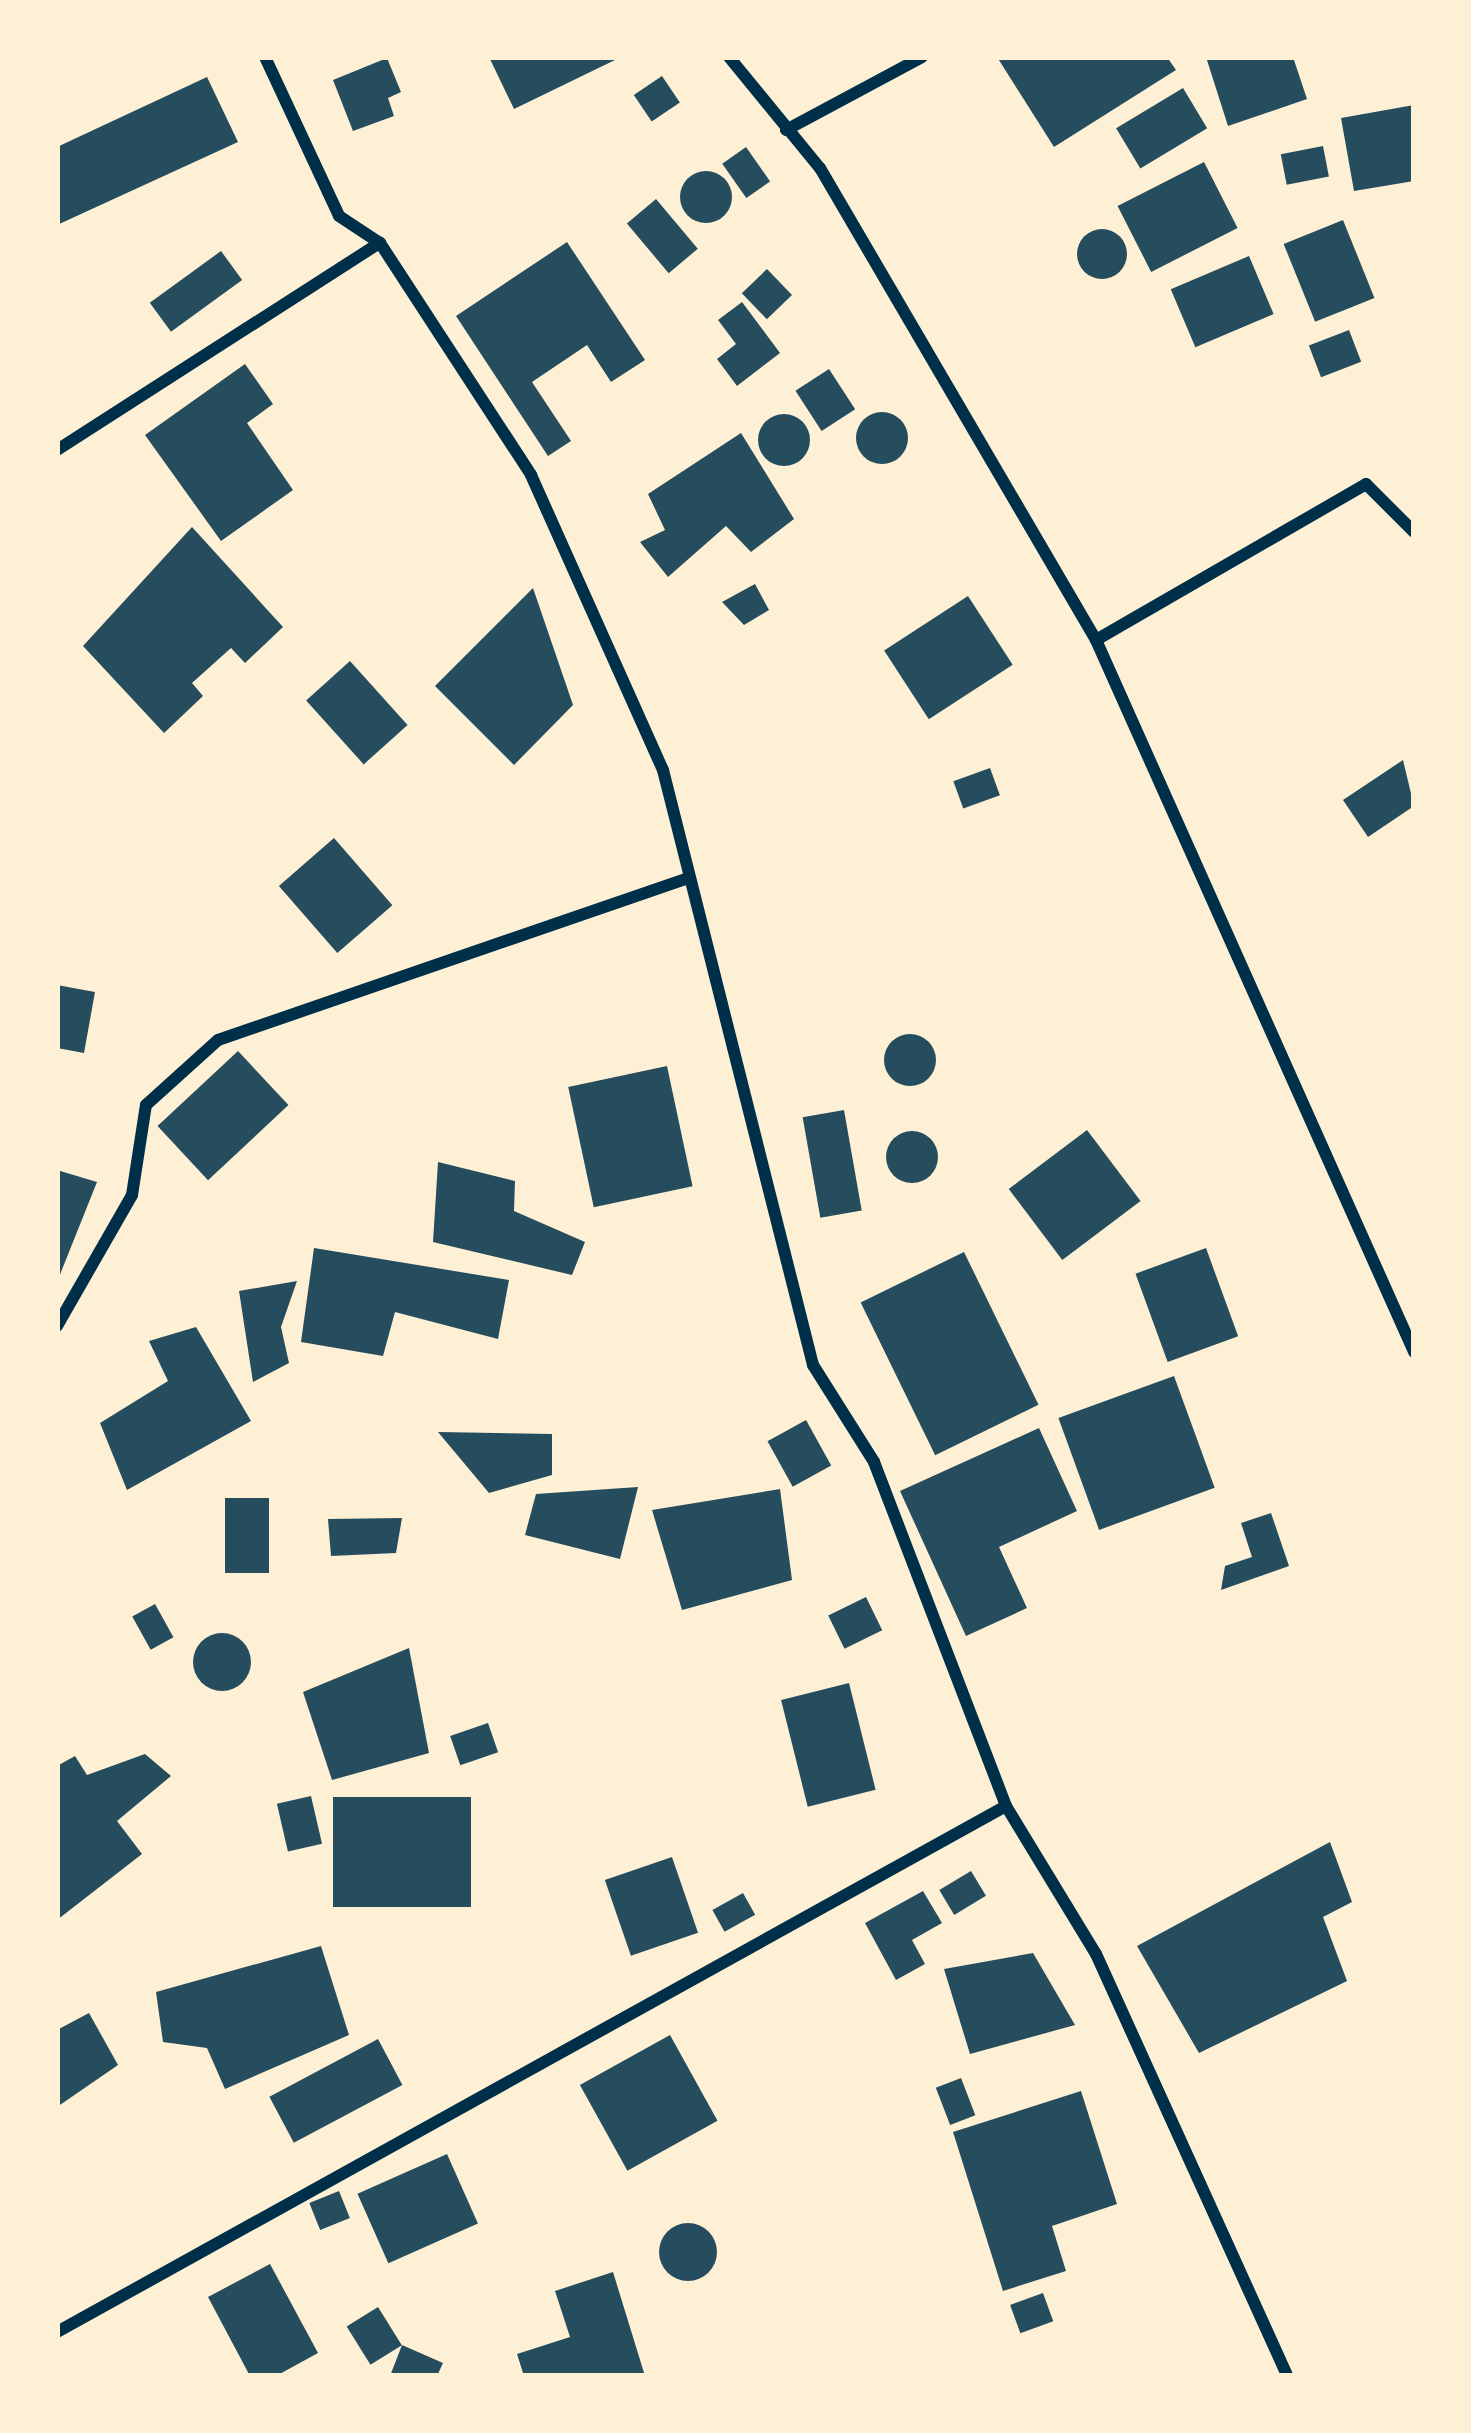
<!DOCTYPE html>
<style>
body{margin:0}
#map{position:relative;width:1471px;height:2433px;overflow:hidden;background:#fdf0d5;font-family:"Exo 2",sans-serif}
div>[style]{position:absolute}
[style*='--x']{left:calc(var(--x)*1px);top:calc(var(--y)*1px);width:calc(var(--w)*1px);rotate:calc(var(--a)*1deg)}
.building>*{inset:0;background:#264d5e;transform-origin:0 0}
.round{border-radius:50%}
.minor>*{height:12px;margin:-6px;padding:0 6px;transform-origin:6px;border-radius:6px;background:#003049}
span{translate:-50% -50%;white-space:nowrap;text-align:center;line-height:1.15;-webkit-text-stroke:9px #fdf0d5;paint-order:stroke}
.frame{position:absolute;inset:0;border:60px solid #fdf0d5;pointer-events:none}
</style>
<div id="map">
<div class="building">
<i style="clip-path:polygon(489px 57px,614px 57px,615px 60px,514px 109px)"></i>
<i style="clip-path:polygon(997px 57px,1167px 57px,1176px 70px,1054px 147px)"></i>
<i style="clip-path:polygon(1206px 57px,1293px 57px,1307px 99px,1228px 126px)"></i>
<i style="clip-path:polygon(387px 58px,401px 92px,388px 98px,394px 116px,353px 131px,333px 80px)"></i>
<i style="left:662px;top:76px;width:32px;height:34px;rotate:56deg"></i>
<i style="clip-path:polygon(207px 77px,238px 142px,57px 225px,57px 147px)"></i>
<i style="left:1183px;top:88px;width:47px;height:78px;rotate:59deg"></i>
<i style="clip-path:polygon(1414px 105px,1414px 181px,1354px 191px,1341px 118px)"></i>
<i style="left:1323px;top:146px;width:31px;height:43px;rotate:79deg"></i>
<i style="left:746px;top:147px;width:42px;height:29px;rotate:55deg"></i>
<i style="left:1204px;top:162px;width:74px;height:97px;rotate:63deg"></i>
<i class="round" style="left:680px;top:171px;width:52px;height:52px"></i>
<i style="left:656px;top:199px;width:65px;height:38px;rotate:50deg"></i>
<i style="left:1343px;top:220px;width:84px;height:64px;rotate:68deg"></i>
<i class="round" style="left:1077px;top:229px;width:50px;height:50px"></i>
<i style="clip-path:polygon(567px 242px,645px 360px,611px 382px,587px 345px,532px 382px,571px 441px,548px 456px,456px 316px)"></i>
<i style="left:221px;top:251px;width:36px;height:88px;rotate:54deg"></i>
<i style="left:1249px;top:256px;width:63px;height:85px;rotate:67deg"></i>
<i style="left:767px;top:269px;width:36px;height:35px;rotate:46deg"></i>
<i style="clip-path:polygon(742px 302px,780px 353px,737px 386px,717px 359px,736px 344px,718px 320px)"></i>
<i style="left:1349px;top:330px;width:34px;height:43px;rotate:69deg"></i>
<i style="clip-path:polygon(245px 364px,273px 404px,247px 423px,293px 490px,221px 541px,145px 435px)"></i>
<i style="left:829px;top:369px;width:48px;height:40px;rotate:57deg"></i>
<i class="round" style="left:856px;top:412px;width:52px;height:52px"></i>
<i class="round" style="left:758px;top:414px;width:52px;height:52px"></i>
<i style="clip-path:polygon(741px 433px,794px 519px,751px 552px,726px 526px,668px 577px,640px 542px,665px 530px,648px 494px)"></i>
<i style="clip-path:polygon(192px 527px,283px 627px,245px 663px,231px 648px,192px 683px,203px 696px,164px 733px,83px 646px)"></i>
<i style="clip-path:polygon(755px 584px,769px 610px,744px 625px,722px 602px)"></i>
<i style="clip-path:polygon(533px 588px,573px 705px,514px 765px,435px 686px)"></i>
<i style="left:968px;top:596px;width:82px;height:100px;rotate:57deg"></i>
<i style="left:350px;top:661px;width:86px;height:59px;rotate:48deg"></i>
<i style="clip-path:polygon(1403px 760px,1414px 806px,1368px 837px,1343px 800px)"></i>
<i style="left:990px;top:768px;width:29px;height:39px;rotate:70deg"></i>
<i style="left:334px;top:838px;width:89px;height:73px;rotate:49deg"></i>
<i style="clip-path:polygon(57px 985px,95px 992px,84px 1053px,57px 1048px)"></i>
<i class="round" style="left:884px;top:1034px;width:52px;height:52px"></i>
<i style="left:238px;top:1051px;width:74px;height:110px;rotate:47deg"></i>
<i style="left:667px;top:1066px;width:123px;height:101px;rotate:78deg"></i>
<i style="left:844px;top:1110px;width:102px;height:42px;rotate:80deg"></i>
<i style="left:1087px;top:1130px;width:89px;height:98px;rotate:53deg"></i>
<i class="round" style="left:886px;top:1131px;width:52px;height:52px"></i>
<i style="clip-path:polygon(438px 1162px,515px 1181px,514px 1211px,585px 1242px,572px 1275px,433px 1242px)"></i>
<i style="clip-path:polygon(57px 1170px,97px 1182px,57px 1282px)"></i>
<i style="clip-path:polygon(314px 1248px,509px 1280px,498px 1339px,395px 1312px,383px 1356px,301px 1342px)"></i>
<i style="left:1206px;top:1248px;width:94px;height:75px;rotate:70deg"></i>
<i style="left:964px;top:1252px;width:170px;height:115px;rotate:64deg"></i>
<i style="clip-path:polygon(297px 1281px,281px 1327px,289px 1363px,253px 1382px,239px 1291px)"></i>
<i style="clip-path:polygon(196px 1327px,251px 1421px,127px 1490px,100px 1423px,168px 1381px,149px 1341px)"></i>
<i style="left:1174px;top:1376px;width:119px;height:123px;rotate:70deg"></i>
<i style="left:806px;top:1420px;width:52px;height:44px;rotate:61deg"></i>
<i style="clip-path:polygon(1039px 1428px,1077px 1511px,999px 1547px,1027px 1608px,966px 1636px,900px 1491px)"></i>
<i style="clip-path:polygon(438px 1432px,552px 1434px,552px 1475px,489px 1493px)"></i>
<i style="clip-path:polygon(638px 1487px,620px 1559px,525px 1535px,536px 1494px)"></i>
<i style="clip-path:polygon(780px 1489px,792px 1580px,682px 1610px,652px 1510px)"></i>
<i style="left:269px;top:1498px;width:75px;height:44px;rotate:90deg"></i>
<i style="clip-path:polygon(1271px 1513px,1289px 1566px,1221px 1590px,1225px 1566px,1252px 1557px,1241px 1523px)"></i>
<i style="clip-path:polygon(402px 1518px,396px 1553px,331px 1556px,328px 1519px)"></i>
<i style="left:866px;top:1597px;width:37px;height:42px;rotate:64deg"></i>
<i style="left:155px;top:1604px;width:38px;height:26px;rotate:61deg"></i>
<i class="round" style="left:193px;top:1633px;width:58px;height:58px"></i>
<i style="clip-path:polygon(409px 1648px,429px 1753px,332px 1780px,303px 1692px)"></i>
<i style="left:849px;top:1683px;width:110px;height:70px;rotate:76deg"></i>
<i style="left:488px;top:1723px;width:31px;height:40px;rotate:71deg"></i>
<i style="clip-path:polygon(145px 1754px,171px 1776px,117px 1821px,142px 1854px,57px 1920px,57px 1766px,75px 1756px,87px 1775px)"></i>
<i style="left:311px;top:1796px;width:49px;height:35px;rotate:77deg"></i>
<i style="left:333px;top:1797px;width:138px;height:110px"></i>
<i style="clip-path:polygon(1330px 1842px,1352px 1902px,1323px 1917px,1347px 1981px,1199px 2053px,1137px 1946px)"></i>
<i style="left:672px;top:1857px;width:80px;height:71px;rotate:71deg"></i>
<i style="left:971px;top:1871px;width:29px;height:37px;rotate:59deg"></i>
<i style="clip-path:polygon(923px 1891px,942px 1923px,912px 1940px,925px 1964px,896px 1980px,865px 1923px)"></i>
<i style="left:743px;top:1893px;width:25px;height:35px;rotate:61deg"></i>
<i style="clip-path:polygon(321px 1946px,349px 2035px,225px 2089px,207px 2048px,163px 2042px,156px 1992px)"></i>
<i style="clip-path:polygon(1033px 1953px,1075px 2025px,970px 2054px,944px 1969px)"></i>
<i style="clip-path:polygon(89px 2013px,118px 2065px,57px 2107px,57px 2030px)"></i>
<i style="left:670px;top:2035px;width:98px;height:103px;rotate:61deg"></i>
<i style="left:378px;top:2039px;width:52px;height:123px;rotate:62deg"></i>
<i style="left:961px;top:2078px;width:40px;height:27px;rotate:69deg"></i>
<i style="clip-path:polygon(1081px 2091px,1117px 2204px,1052px 2226px,1066px 2271px,1003px 2291px,953px 2132px)"></i>
<i style="left:447px;top:2154px;width:76px;height:98px;rotate:66deg"></i>
<i style="left:339px;top:2191px;width:29px;height:32px;rotate:68deg"></i>
<i class="round" style="left:659px;top:2223px;width:58px;height:58px"></i>
<i style="clip-path:polygon(270px 2264px,318px 2353px,276px 2376px,250px 2376px,208px 2297px)"></i>
<i style="clip-path:polygon(613px 2272px,645px 2376px,524px 2376px,517px 2354px,570px 2337px,555px 2291px)"></i>
<i style="left:1043px;top:2293px;width:30px;height:35px;rotate:70deg"></i>
<i style="left:378px;top:2307px;width:45px;height:37px;rotate:58deg"></i>
<i style="clip-path:polygon(402px 2345px,443px 2363px,437px 2376px,390px 2376px)"></i>
</div>
<div class="minor">
<i style="--x:265;--y:57;--w:175;--a:65"></i>
<i style="--x:339;--y:216;--w:49;--a:33.4"></i>
<i style="--x:380;--y:243;--w:277;--a:56.9"></i>
<i style="--x:531;--y:475;--w:323;--a:65.9"></i>
<i style="--x:663;--y:770;--w:614;--a:75.85"></i>
<i style="--x:813;--y:1365;--w:115;--a:57.8"></i>
<i style="--x:874;--y:1462;--w:368;--a:69"></i>
<i style="--x:1006;--y:1806;--w:173;--a:58.7"></i>
<i style="--x:1096;--y:1954;--w:463;--a:65.6"></i>
<i style="--x:729;--y:57;--w:144;--a:50.7"></i>
<i style="--x:820;--y:168;--w:547;--a:59.68"></i>
<i style="--x:1096;--y:640;--w:780;--a:65.93"></i>
<i style="--x:786;--y:130;--w:154;--a:-28.2"></i>
<i style="--x:57;--y:450;--w:384;--a:-32.7"></i>
<i style="--x:1096;--y:640;--w:312;--a:-30"></i>
<i style="--x:1366;--y:484;--w:68;--a:45"></i>
<i style="--x:57;--y:1326;--w:151;--a:-60.2"></i>
<i style="--x:132;--y:1195;--w:91;--a:-81.2"></i>
<i style="--x:146;--y:1105;--w:97;--a:-42.1"></i>
<i style="--x:218;--y:1040;--w:498;--a:-19"></i>
<i style="--x:57;--y:2332;--w:1085;--a:-29"></i>
</div>
<div class="frame"></div>
</div>
